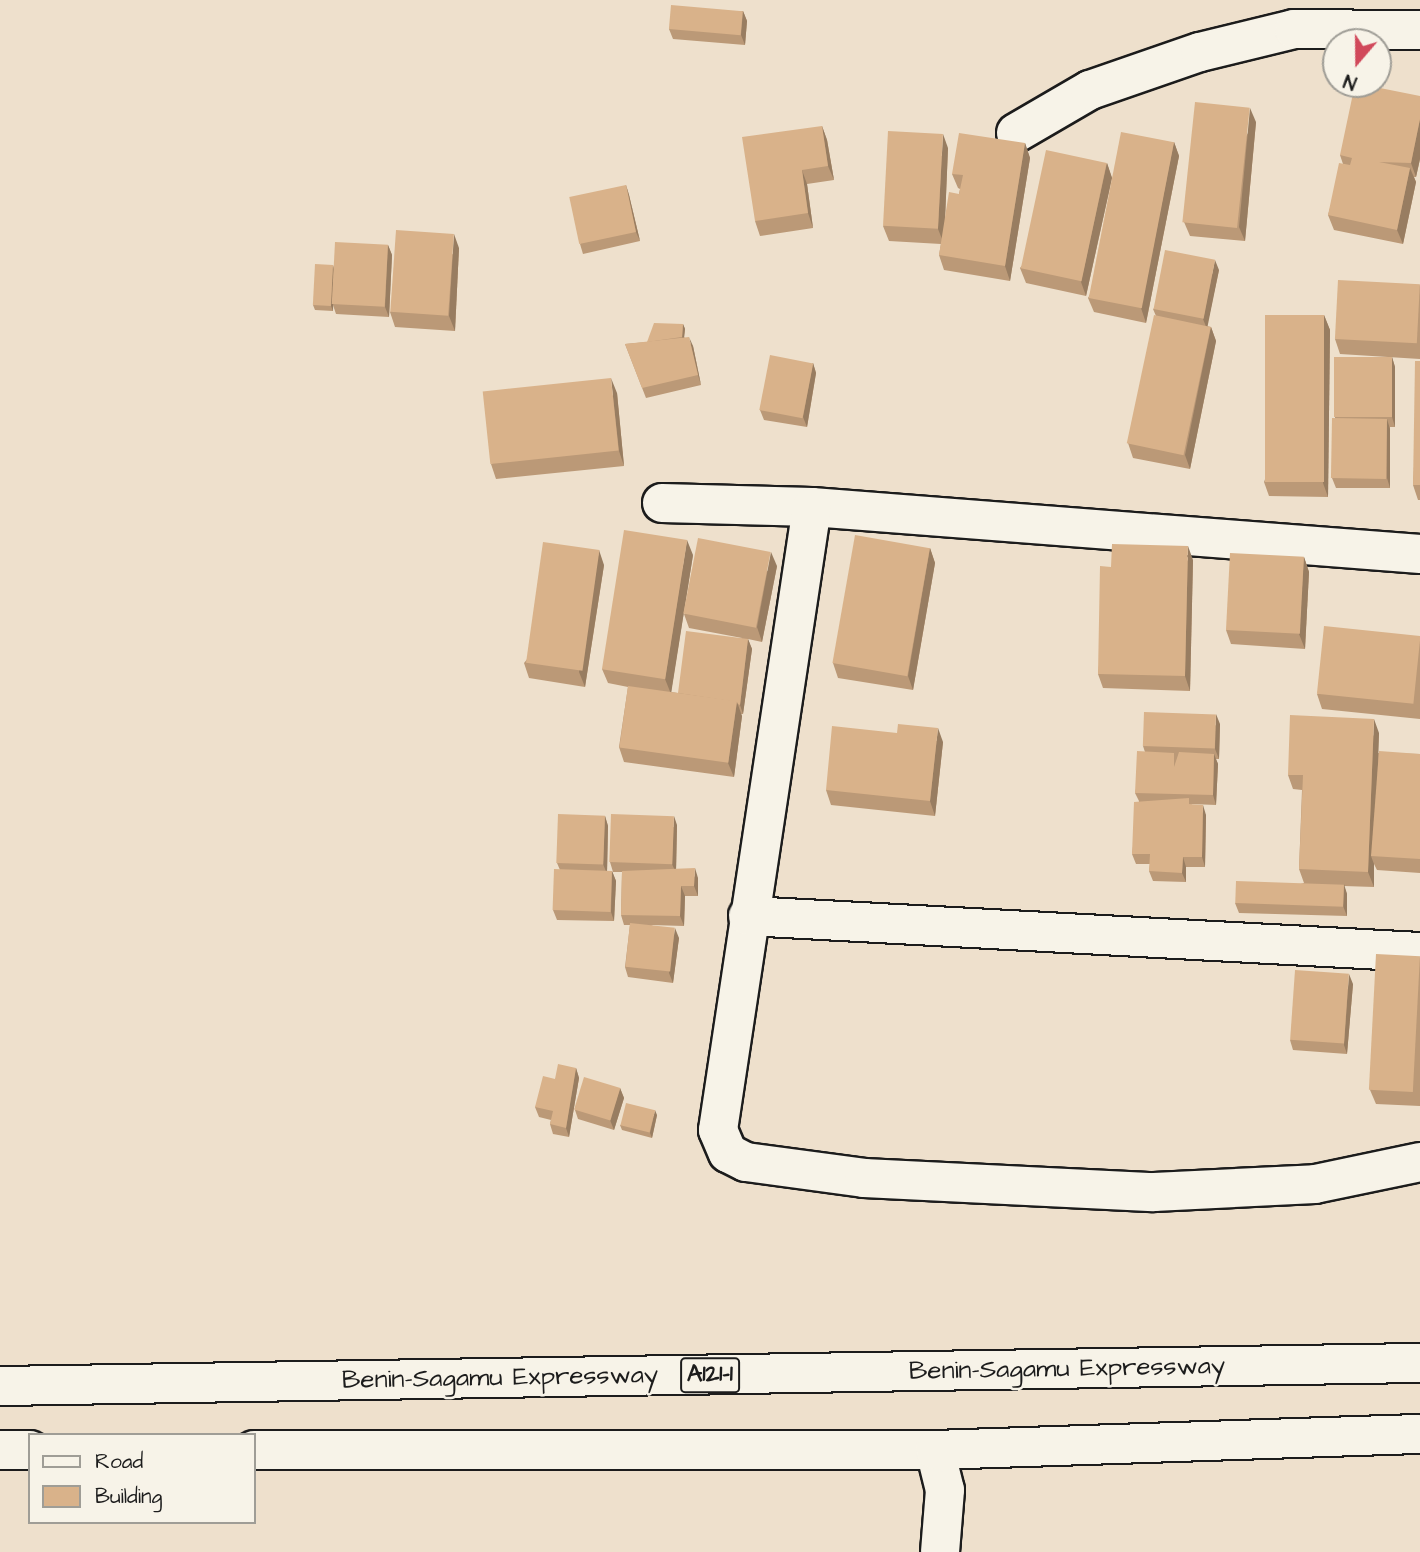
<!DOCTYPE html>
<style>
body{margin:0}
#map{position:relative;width:1420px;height:1552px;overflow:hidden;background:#eee0cc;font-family:"Architects Daughter",sans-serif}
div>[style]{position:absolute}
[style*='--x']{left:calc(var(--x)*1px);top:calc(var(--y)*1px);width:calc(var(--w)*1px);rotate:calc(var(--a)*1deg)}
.roads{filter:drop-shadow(2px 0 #1c1c1c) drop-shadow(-2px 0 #1c1c1c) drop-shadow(0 2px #1c1c1c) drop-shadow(0 -2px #1c1c1c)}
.minor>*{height:38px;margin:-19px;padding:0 19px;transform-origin:19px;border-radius:19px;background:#f7f3e8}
.highway>*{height:38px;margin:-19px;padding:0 19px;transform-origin:19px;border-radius:19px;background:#f7f3e8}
.wall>*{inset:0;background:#b97}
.shaded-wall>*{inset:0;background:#987d61}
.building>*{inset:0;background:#d9b28a;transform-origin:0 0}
span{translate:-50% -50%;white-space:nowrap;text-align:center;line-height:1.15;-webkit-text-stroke:5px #f7f3e8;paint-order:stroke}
.shield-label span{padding:2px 5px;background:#f7f3e8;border:2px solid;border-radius:5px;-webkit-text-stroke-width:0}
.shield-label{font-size:24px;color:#1c1c1c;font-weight:700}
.street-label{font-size:26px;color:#1c1c1c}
.legend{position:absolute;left:28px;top:1433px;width:228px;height:91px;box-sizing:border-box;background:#f7f3e8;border:2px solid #9f9d96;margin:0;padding:9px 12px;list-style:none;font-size:21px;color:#1c1c1c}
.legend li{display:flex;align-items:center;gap:14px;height:35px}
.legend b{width:35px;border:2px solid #9f9d96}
.north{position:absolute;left:1322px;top:28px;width:70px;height:70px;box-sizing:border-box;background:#f7f3e8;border:2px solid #9f9d96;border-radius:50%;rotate:200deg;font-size:19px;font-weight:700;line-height:28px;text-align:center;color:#1c1c1c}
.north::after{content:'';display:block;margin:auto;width:24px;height:32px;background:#d1495b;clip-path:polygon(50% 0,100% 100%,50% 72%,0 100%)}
</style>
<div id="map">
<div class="roads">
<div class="minor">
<i style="--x:1016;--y:133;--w:86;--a:-30.2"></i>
<i style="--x:1090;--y:90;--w:116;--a:-19.1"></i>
<i style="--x:1200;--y:52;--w:97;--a:-13.7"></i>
<i style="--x:1294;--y:29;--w:126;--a:0.5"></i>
<i style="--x:662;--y:503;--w:150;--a:1.5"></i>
<i style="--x:812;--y:507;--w:610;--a:4.42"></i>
<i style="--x:812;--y:507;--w:630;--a:98.58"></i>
<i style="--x:718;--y:1130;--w:25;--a:67"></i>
<i style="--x:728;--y:1153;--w:20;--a:27"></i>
<i style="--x:746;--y:1162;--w:119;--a:7.7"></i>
<i style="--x:864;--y:1178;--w:290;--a:2.8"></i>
<i style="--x:1154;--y:1192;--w:161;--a:-2.8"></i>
<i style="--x:1315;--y:1184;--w:107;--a:-11.8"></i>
<i style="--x:748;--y:916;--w:673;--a:3.07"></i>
<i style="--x:935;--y:1450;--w:41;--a:76"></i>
<i style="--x:945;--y:1490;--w:62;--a:94.6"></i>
</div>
<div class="highway">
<i style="--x:0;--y:1386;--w:1420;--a:-0.93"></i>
<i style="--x:0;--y:1450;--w:30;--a:0"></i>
<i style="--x:254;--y:1450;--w:681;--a:0"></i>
<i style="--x:935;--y:1450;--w:485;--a:-1.9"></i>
</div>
</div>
<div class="wall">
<i style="clip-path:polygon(743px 11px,747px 21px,745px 45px,673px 39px,669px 29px)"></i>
<i style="clip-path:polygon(1420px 96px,1420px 159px,1416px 177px,1414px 177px,1416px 182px,1403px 244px,1334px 230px,1328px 215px,1343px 164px,1340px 155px)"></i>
<i style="clip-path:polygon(1256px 122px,1245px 241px,1190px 236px,1184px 222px)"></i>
<i style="clip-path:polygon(822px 126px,827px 140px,834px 180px,807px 184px,813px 228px,760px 236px,755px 221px)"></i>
<i style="clip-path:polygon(1174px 142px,1179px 156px,1146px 323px,1094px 312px,1088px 298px)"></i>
<i style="clip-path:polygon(1025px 143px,1030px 158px,1010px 281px,944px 270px,939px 255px,941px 244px,889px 241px,883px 226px,948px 148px,945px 219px,959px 194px,960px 189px,958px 188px,952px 174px)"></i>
<i style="clip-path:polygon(1107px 163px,1112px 178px,1086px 296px,1026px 283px,1020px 268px)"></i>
<i style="clip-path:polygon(626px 185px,629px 195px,640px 241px,583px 254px,580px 244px)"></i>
<i style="clip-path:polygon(388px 245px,392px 255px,389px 317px,336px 314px,333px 305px,333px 311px,315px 310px,313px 305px,333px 265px,334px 269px)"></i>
<i style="clip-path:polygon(459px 248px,455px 331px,395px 327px,390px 312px)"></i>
<i style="clip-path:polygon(1219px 270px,1207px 326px,1211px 327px,1216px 341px,1190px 469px,1133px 458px,1128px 443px,1156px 316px,1153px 309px)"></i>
<i style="clip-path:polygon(1420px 285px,1420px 359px,1340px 354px,1335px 339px)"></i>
<i style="clip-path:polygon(1324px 315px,1330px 330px,1328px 497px,1269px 496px,1264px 482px)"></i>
<i style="clip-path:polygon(683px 324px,685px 329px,684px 337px,693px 346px,701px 385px,646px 398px,625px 344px,647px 342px)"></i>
<i style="clip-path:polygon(1392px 357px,1395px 367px,1395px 427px,1390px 427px,1390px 488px,1336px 488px,1332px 478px,1335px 417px)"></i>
<i style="clip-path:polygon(1420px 361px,1420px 500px,1418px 500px,1413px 485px)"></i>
<i style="clip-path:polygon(813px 363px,816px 373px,807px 427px,764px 420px,760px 410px)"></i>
<i style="clip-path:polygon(617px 393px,624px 466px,496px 479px,491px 464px)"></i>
<i style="clip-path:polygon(930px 548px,935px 563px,913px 690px,838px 678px,833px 663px)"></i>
<i style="clip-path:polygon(693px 555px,671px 692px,678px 693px,742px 638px,689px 628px,684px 614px,777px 566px,762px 642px,748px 639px,752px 649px,743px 714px,741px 714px,742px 716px,734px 777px,624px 762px,619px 747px,628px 687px,608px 683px,602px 669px)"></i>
<i style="clip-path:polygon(1304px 557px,1309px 572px,1305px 649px,1231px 644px,1226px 630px)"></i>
<i style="clip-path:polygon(1193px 560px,1190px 691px,1103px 688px,1098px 674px,1111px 567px)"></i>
<i style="clip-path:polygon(604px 565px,585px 687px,529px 678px,524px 663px)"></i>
<i style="clip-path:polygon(1420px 636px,1420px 719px,1322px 709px,1317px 694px)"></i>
<i style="clip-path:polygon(1220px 724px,1219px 759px,1216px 759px,1218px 764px,1216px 805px,1191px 804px,1206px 815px,1205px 867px,1186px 867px,1186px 882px,1153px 881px,1149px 871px,1150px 864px,1136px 864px,1132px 854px,1139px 801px,1135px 793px,1145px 752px,1143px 746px)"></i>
<i style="clip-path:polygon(897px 733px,943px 742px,935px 816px,831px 805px,826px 790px)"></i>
<i style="clip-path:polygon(1379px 733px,1378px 753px,1420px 754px,1420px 873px,1377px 870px,1374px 864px,1374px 887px,1344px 886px,1347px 894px,1347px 916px,1239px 913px,1235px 903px,1304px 883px,1299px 869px,1302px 790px,1293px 789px,1288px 775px)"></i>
<i style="clip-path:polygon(605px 816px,608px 826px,607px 871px,612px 871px,616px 881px,614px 921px,557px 920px,553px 910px,560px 870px,557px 863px)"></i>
<i style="clip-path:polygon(677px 825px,676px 869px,698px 878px,698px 896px,685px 896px,684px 926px,651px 925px,679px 938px,673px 983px,628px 977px,625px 967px,630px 925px,624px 925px,621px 915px,622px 872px,613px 872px,610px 862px)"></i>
<i style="clip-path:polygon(1420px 956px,1420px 1106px,1376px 1104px,1370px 1090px)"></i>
<i style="clip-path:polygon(1353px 984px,1347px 1054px,1293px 1050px,1290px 1040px)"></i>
<i style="clip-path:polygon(576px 1068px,579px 1078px,569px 1137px,553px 1134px,550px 1124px,551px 1120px,539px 1117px,535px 1107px,555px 1079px)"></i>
<i style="clip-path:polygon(620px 1088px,624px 1098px,614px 1130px,578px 1119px,575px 1110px)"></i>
<i style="clip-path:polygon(657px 1115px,652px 1138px,622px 1130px,620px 1125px)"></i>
</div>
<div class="shaded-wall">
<i style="clip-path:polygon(743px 11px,747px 21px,745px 45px,741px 35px)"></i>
<i style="clip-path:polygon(1250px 108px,1256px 122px,1245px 241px,1239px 227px)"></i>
<i style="clip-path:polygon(1420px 119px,1420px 159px,1416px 177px,1411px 163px)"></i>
<i style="clip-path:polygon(822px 126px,827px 140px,834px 180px,828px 166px)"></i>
<i style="clip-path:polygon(943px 134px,948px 148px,944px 244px,938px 229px)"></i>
<i style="clip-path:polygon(1174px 142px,1179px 156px,1146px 323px,1141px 308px)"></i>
<i style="clip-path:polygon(1025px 143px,1030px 158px,1010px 281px,1005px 266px)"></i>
<i style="clip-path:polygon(1107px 163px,1112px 178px,1086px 296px,1081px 282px)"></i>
<i style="clip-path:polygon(1410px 168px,1416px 182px,1403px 244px,1397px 230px)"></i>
<i style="clip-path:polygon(802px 170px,807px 184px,813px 228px,808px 213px)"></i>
<i style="clip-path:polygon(626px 185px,629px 195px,640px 241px,636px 232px)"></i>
<i style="clip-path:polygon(454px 234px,459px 248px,455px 331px,449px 316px)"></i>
<i style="clip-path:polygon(388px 245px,392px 255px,389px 317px,385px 307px)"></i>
<i style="clip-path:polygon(1215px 260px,1219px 270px,1207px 329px,1203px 319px)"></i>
<i style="clip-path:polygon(333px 265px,334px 270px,333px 311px,331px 306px)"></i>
<i style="clip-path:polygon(1324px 315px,1330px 330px,1328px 497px,1323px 483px)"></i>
<i style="clip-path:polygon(683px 324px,685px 329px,683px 347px,682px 342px)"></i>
<i style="clip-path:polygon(1211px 327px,1216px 341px,1190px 469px,1185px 455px)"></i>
<i style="clip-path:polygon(689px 337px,693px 346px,701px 385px,698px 375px)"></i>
<i style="clip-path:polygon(1392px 357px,1395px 367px,1395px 427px,1392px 417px)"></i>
<i style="clip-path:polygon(813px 363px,816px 373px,807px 427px,803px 417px)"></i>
<i style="clip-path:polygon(611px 378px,617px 393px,624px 466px,619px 451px)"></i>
<i style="clip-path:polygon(1387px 419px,1390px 429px,1390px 488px,1387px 478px)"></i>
<i style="clip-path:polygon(687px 540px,693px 555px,671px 694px,665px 679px)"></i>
<i style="clip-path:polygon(1188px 546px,1193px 560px,1190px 691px,1185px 676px)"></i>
<i style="clip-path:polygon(930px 548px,935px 563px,913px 690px,908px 676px)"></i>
<i style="clip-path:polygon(599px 550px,604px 565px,585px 687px,579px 672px)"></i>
<i style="clip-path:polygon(771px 552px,777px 566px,762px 642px,757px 627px)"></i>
<i style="clip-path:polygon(1304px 557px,1309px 572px,1305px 649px,1299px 634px)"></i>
<i style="clip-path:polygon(748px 639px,752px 649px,743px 714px,740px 705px)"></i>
<i style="clip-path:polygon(737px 702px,742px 716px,734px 777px,728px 763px)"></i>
<i style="clip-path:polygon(1216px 714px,1220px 724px,1219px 759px,1215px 749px)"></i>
<i style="clip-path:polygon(1374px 719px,1379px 733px,1375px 856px,1371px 856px,1374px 864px,1374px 887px,1368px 872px)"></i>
<i style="clip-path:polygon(938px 728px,943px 742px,935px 816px,930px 801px)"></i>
<i style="clip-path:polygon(1214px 754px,1218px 764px,1216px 805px,1213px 795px)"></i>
<i style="clip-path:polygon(1203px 805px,1206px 815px,1205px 867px,1202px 857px)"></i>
<i style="clip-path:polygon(605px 816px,608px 826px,607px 874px,603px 864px)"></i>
<i style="clip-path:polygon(674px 816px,677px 825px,676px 873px,672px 864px)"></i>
<i style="clip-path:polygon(1183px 857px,1186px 867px,1186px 882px,1182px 873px)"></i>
<i style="clip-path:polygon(695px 868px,698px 878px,698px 896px,694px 886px)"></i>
<i style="clip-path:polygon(612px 871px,616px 881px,614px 921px,611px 912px)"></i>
<i style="clip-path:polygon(1344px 884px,1347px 894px,1347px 916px,1343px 906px)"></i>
<i style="clip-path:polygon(681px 886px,685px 896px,684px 926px,680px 916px)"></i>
<i style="clip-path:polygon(675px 928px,679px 938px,673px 983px,669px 973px)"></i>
<i style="clip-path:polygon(1349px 974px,1353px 984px,1347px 1054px,1344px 1045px)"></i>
<i style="clip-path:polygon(576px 1068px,579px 1078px,569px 1137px,566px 1128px)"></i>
<i style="clip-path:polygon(620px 1088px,624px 1098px,614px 1130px,610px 1120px)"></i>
<i style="clip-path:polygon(655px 1110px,657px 1115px,652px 1138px,650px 1133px)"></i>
</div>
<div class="building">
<i style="left:671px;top:5px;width:72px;height:24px;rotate:5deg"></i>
<i style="clip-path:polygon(1355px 84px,1360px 84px,1420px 96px,1420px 119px,1411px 163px,1379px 162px,1410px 168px,1397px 230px,1328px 215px,1339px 163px,1350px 165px,1352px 158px,1340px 155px)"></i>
<i style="left:1195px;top:102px;width:55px;height:121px;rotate:6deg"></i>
<i style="clip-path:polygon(822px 126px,828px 166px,802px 170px,808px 213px,755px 221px,742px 137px)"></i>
<i style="left:888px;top:131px;width:55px;height:95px;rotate:3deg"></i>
<i style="left:1121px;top:132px;width:54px;height:169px;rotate:11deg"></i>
<i style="clip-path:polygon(959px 133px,1025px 143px,1005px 266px,939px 255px,949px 192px,959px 194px,963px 175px,952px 174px)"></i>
<i style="left:1046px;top:150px;width:62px;height:121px;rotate:12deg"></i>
<i style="left:626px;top:185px;width:48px;height:58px;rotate:78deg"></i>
<i style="left:396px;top:230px;width:58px;height:82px;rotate:4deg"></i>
<i style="left:335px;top:242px;width:53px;height:62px;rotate:3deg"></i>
<i style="left:1165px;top:250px;width:51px;height:60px;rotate:11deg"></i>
<i style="left:315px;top:264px;width:18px;height:41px;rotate:3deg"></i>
<i style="left:1338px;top:280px;width:82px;height:59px;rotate:3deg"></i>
<i style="left:1154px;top:315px;width:58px;height:131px;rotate:12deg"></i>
<i style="left:1265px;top:315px;width:59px;height:167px"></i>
<i style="clip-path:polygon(654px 323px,683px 324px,682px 337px,647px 342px)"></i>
<i style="clip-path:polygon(689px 337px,698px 375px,642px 388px,625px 344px)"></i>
<i style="left:770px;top:355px;width:44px;height:56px;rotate:11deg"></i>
<i style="left:1334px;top:357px;width:58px;height:60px"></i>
<i style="clip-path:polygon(1415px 361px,1420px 361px,1420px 485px,1413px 485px)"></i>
<i style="left:611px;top:378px;width:73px;height:129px;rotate:84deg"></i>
<i style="left:1332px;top:418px;width:55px;height:60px;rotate:1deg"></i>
<i style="left:624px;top:530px;width:64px;height:141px;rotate:9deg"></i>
<i style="left:855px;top:535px;width:76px;height:130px;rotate:10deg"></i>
<i style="left:698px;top:538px;width:74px;height:77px;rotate:11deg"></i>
<i style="left:543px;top:542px;width:57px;height:122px;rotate:8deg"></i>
<i style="clip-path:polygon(1112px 544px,1188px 546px,1185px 676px,1098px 674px,1100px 566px,1111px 567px)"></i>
<i style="left:1230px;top:553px;width:74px;height:77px;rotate:3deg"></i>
<i style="left:1324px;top:626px;width:97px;height:68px;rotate:6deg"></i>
<i style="clip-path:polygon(686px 631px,748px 639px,740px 705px,738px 704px,737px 702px,678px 693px)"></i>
<i style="left:628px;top:686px;width:110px;height:62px;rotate:8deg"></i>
<i style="left:1144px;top:712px;width:72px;height:34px;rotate:2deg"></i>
<i style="clip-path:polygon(1290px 715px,1374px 719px,1368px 872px,1299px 869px,1303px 775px,1288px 775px)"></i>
<i style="clip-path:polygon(898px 724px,938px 728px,930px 801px,826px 790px,832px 726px,897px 733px)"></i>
<i style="clip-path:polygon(1137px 751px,1174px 753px,1174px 767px,1179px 752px,1214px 754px,1213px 795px,1135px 793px)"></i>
<i style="clip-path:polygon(1379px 751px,1420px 754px,1420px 859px,1371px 856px)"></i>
<i style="clip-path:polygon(1189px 798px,1189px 804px,1203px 805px,1202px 857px,1183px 857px,1182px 873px,1149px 871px,1150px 854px,1132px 854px,1134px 802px)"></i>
<i style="left:558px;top:814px;width:47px;height:49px;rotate:2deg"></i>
<i style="left:611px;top:814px;width:63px;height:48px;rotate:2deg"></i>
<i style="clip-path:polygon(695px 868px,694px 886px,681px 886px,680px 916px,621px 915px,622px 871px)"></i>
<i style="left:554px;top:869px;width:58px;height:41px;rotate:2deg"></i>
<i style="left:1236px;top:881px;width:108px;height:22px;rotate:2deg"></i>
<i style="left:630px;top:923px;width:45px;height:44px;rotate:6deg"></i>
<i style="left:1376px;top:954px;width:44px;height:136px;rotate:3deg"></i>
<i style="left:1295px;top:970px;width:54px;height:70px;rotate:4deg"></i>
<i style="clip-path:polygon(558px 1064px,576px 1068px,566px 1128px,550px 1124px,553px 1111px,535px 1107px,543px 1076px,555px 1079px)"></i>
<i style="left:584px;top:1077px;width:38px;height:34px;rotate:17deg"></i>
<i style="left:626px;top:1103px;width:30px;height:23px;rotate:14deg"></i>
</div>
<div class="shield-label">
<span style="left:710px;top:1375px">A121-1</span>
</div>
<div class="street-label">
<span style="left:1067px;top:1369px;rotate:-1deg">Benin-Sagamu Expressway</span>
<span style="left:500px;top:1378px;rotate:-1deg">Benin-Sagamu Expressway</span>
</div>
<ul class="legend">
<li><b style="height:9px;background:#f7f3e8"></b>Road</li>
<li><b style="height:19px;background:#d9b28a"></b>Building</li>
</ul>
<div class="north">N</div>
</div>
